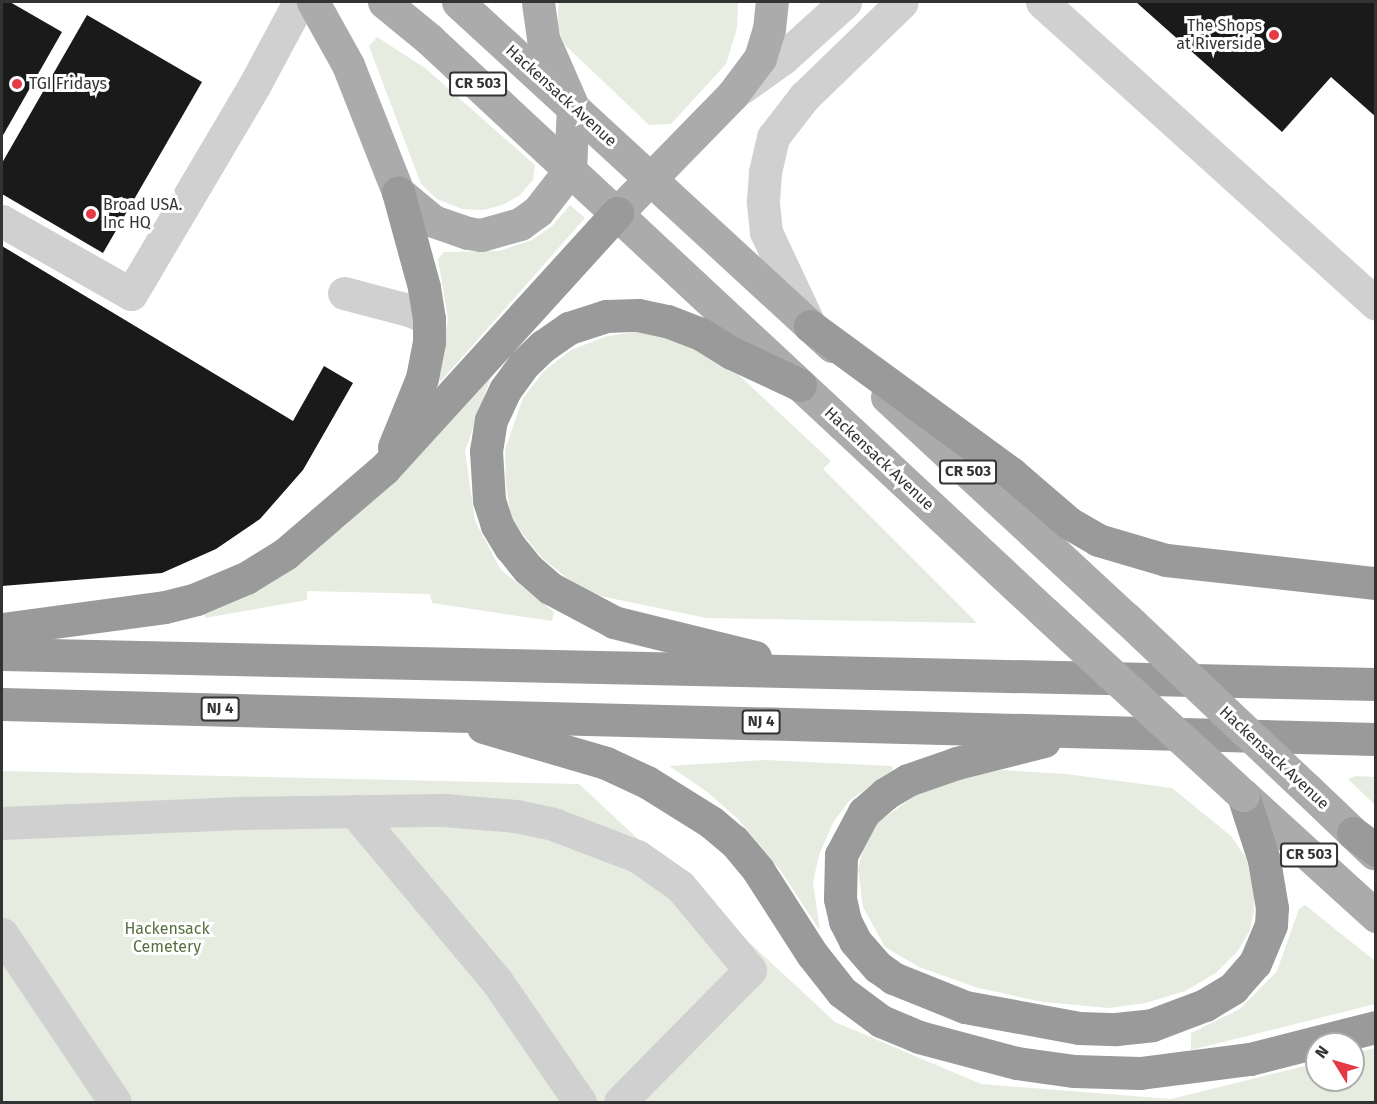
<!DOCTYPE html>
<style>
body{margin:0}
#map{position:relative;width:1377px;height:1104px;overflow:hidden;background:#fff;font-family:"Fira Sans",sans-serif}
div>[style]{position:absolute}
[style*='--x']{left:calc(var(--x)*1px);top:calc(var(--y)*1px);width:calc(var(--w)*1px);rotate:calc(var(--a)*1deg)}
.green>*{inset:0;background:#e6ecdf}
.building>*{inset:0;background:#1a1a1a}
.minor>*{height:33px;margin:-16.5px;padding:0 16.5px;transform-origin:16.5px;border-radius:16.5px;background:#d0d0d0}
.major>*{height:33px;margin:-16.5px;padding:0 16.5px;transform-origin:16.5px;border-radius:16.5px;background:#ababab}
.highway>*{height:33px;margin:-16.5px;padding:0 16.5px;transform-origin:16.5px;border-radius:16.5px;background:#9a9a9a}
.major-bridge>*{height:33px;margin:-16.5px;padding:0 16.5px;transform-origin:16.5px;border-radius:16.5px;background:#ababab}
.dots>*{width:16px;height:16px;translate:-50% -50%;box-sizing:border-box;border:3px solid #fff;border-radius:50%}
span{translate:-50% -50%;white-space:nowrap;text-align:center;line-height:1.15;-webkit-text-stroke:6px #fff;paint-order:stroke}
.shield-label span{padding:2px 4px;background:#fff;border:2px solid;border-radius:4px;-webkit-text-stroke-width:0}
.shield-label{font-size:15px;color:#333;font-weight:700}
.poi-label{font-size:16px;color:#333}
.right{translate:-100% -50%;text-align:right}
.left{translate:0 -50%;text-align:left}
.street-label{font-size:16px;color:#333}
.park-label{font-size:16px;color:#56703f}
.frame{position:absolute;inset:0;border:3px solid #333;pointer-events:none}
.north{position:absolute;left:1305px;top:1032px;width:60px;height:60px;box-sizing:border-box;background:#fff;border:2px solid #adadad;border-radius:50%;rotate:307deg;font-size:16px;font-weight:700;line-height:24px;text-align:center;color:#333}
.north::after{content:'';display:block;margin:auto;width:21px;height:27px;background:#e63946;clip-path:polygon(50% 0,100% 100%,50% 72%,0 100%)}
</style>
<div id="map">
<div class="green">
<i style="clip-path:polygon(559px 2px,738px 2px,737px 28px,726px 64px,671px 124px,649px 125px,565px 45px,557px 26px)"></i>
<i style="clip-path:polygon(377px 37px,425px 68px,535px 165px,533px 180px,519px 196px,502px 205px,483px 210px,462px 209px,437px 199px,421px 184px,369px 46px)"></i>
<i style="clip-path:polygon(570px 205px,585px 218px,441px 381px,437px 378px,448px 319px,438px 259px,444px 252px,499px 251px,532px 240px,552px 226px)"></i>
<i style="clip-path:polygon(649px 330px,680px 339px,729px 366px,831px 461px,823px 469px,977px 623px,706px 618px,586px 593px,542px 558px,511px 519px,506px 484px,505px 450px,523px 398px,544px 371px,571px 350px,607px 336px)"></i>
<i style="clip-path:polygon(486px 375px,490px 380px,465px 451px,475px 521px,501px 570px,554px 612px,552px 621px,432px 603px,430px 594px,307px 591px,307px 600px,205px 618px,205px 611px,282px 575px,346px 525px)"></i>
<i style="clip-path:polygon(765px 760px,892px 766px,893px 770px,850px 800px,834px 821px,819px 855px,813px 882px,820px 931px,781px 871px,738px 819px,706px 791px,669px 766px)"></i>
<i style="clip-path:polygon(1002px 770px,1066px 774px,1172px 788px,1231px 836px,1246px 858px,1254px 885px,1254px 911px,1250px 930px,1237px 952px,1216px 973px,1185px 991px,1146px 1003px,1109px 1008px,1043px 1002px,978px 988px,919px 967px,885px 947px,863px 907px,858px 869px,864px 846px,877px 823px,936px 781px)"></i>
<i style="clip-path:polygon(2px 771px,579px 784px,835px 1022px,981px 1084px,1171px 1099px,1317px 1063px,1317px 1080px,1353px 1080px,1353px 1054px,1375px 1048px,1375px 1102px,2px 1102px)"></i>
<i style="clip-path:polygon(1356px 776px,1375px 777px,1375px 805px,1348px 779px)"></i>
<i style="clip-path:polygon(1305px 905px,1375px 961px,1375px 1004px,1191px 1050px,1191px 1033px,1240px 1009px,1277px 971px,1299px 909px)"></i>
</div>
<div class="building">
<i style="clip-path:polygon(2px 2px,10px 2px,62px 32px,2px 137px)"></i>
<i style="clip-path:polygon(1136px 2px,1376px 2px,1376px 117px,1331px 77px,1282px 132px)"></i>
<i style="clip-path:polygon(87px 15px,202px 82px,103px 253px,2px 194px,2px 163px)"></i>
<i style="clip-path:polygon(2px 246px,293px 421px,324px 366px,353px 383px,303px 470px,260px 519px,216px 549px,162px 573px,2px 586px)"></i>
</div>
<div class="minor">
<i style="--x:1042;--y:2;--w:450;--a:42.1"></i>
<i style="--x:741;--y:88;--w:52;--a:-35.5"></i>
<i style="--x:783;--y:58;--w:84;--a:-42.1"></i>
<i style="--x:2;--y:221;--w:148;--a:29.5"></i>
<i style="--x:131;--y:294;--w:242;--a:-59.4"></i>
<i style="--x:254;--y:86;--w:95;--a:-61.8"></i>
<i style="--x:344;--y:293;--w:70;--a:14.8"></i>
<i style="--x:412;--y:311;--w:19;--a:25"></i>
<i style="--x:810;--y:326;--w:104;--a:-115.1"></i>
<i style="--x:766;--y:232;--w:31;--a:-96"></i>
<i style="--x:763;--y:201;--w:29;--a:-86"></i>
<i style="--x:765;--y:172;--w:36;--a:-77"></i>
<i style="--x:773;--y:137;--w:51;--a:-52.2"></i>
<i style="--x:804;--y:97;--w:136;--a:-44.1"></i>
<i style="--x:354;--y:811;--w:221;--a:50"></i>
<i style="--x:496;--y:980;--w:148;--a:55.5"></i>
<i style="--x:2;--y:823;--w:243;--a:-2.4"></i>
<i style="--x:245;--y:813;--w:199;--a:-0.9"></i>
<i style="--x:444;--y:810;--w:72;--a:4.8"></i>
<i style="--x:516;--y:816;--w:38;--a:12"></i>
<i style="--x:553;--y:824;--w:90;--a:20.9"></i>
<i style="--x:637;--y:856;--w:52;--a:34.9"></i>
<i style="--x:680;--y:886;--w:109;--a:50.2"></i>
<i style="--x:750;--y:970;--w:185;--a:134.6"></i>
<i style="--x:2;--y:934;--w:202;--a:56.1"></i>
</div>
<div class="major">
<i style="--x:313;--y:2;--w:72;--a:60.9"></i>
<i style="--x:348;--y:65;--w:136;--a:68.5"></i>
<i style="--x:398;--y:192;--w:45;--a:39.6"></i>
<i style="--x:433;--y:221;--w:37;--a:19"></i>
<i style="--x:468;--y:233;--w:13;--a:9"></i>
<i style="--x:481;--y:235;--w:41;--a:-15.8"></i>
<i style="--x:520;--y:224;--w:22;--a:-36"></i>
<i style="--x:538;--y:211;--w:52;--a:-52"></i>
<i style="--x:570;--y:170;--w:63;--a:-87.3"></i>
<i style="--x:573;--y:107;--w:75;--a:-113.5"></i>
<i style="--x:543;--y:38;--w:36;--a:-98"></i>
<i style="--x:384;--y:2;--w:58;--a:39.4"></i>
<i style="--x:429;--y:39;--w:842;--a:42.98"></i>
<i style="--x:458;--y:2;--w:508;--a:42.61"></i>
<i style="--x:617;--y:213;--w:166;--a:-45.7"></i>
<i style="--x:733;--y:94;--w:45;--a:-53.1"></i>
<i style="--x:760;--y:58;--w:30;--a:-73"></i>
<i style="--x:769;--y:29;--w:27;--a:-84"></i>
<i style="--x:887;--y:397;--w:326;--a:42.8"></i>
<i style="--x:1307;--y:789;--w:93;--a:43.7"></i>
<i style="--x:1243;--y:795;--w:180;--a:42.3"></i>
</div>
<div class="highway">
<i style="--x:810;--y:326;--w:250;--a:36.2"></i>
<i style="--x:1012;--y:474;--w:75;--a:40.7"></i>
<i style="--x:1069;--y:523;--w:34;--a:30"></i>
<i style="--x:1098;--y:540;--w:71;--a:16.4"></i>
<i style="--x:1166;--y:560;--w:211;--a:6.3"></i>
<i style="--x:394;--y:447;--w:74;--a:-67.9"></i>
<i style="--x:422;--y:378;--w:37;--a:-79"></i>
<i style="--x:429;--y:342;--w:23;--a:-90"></i>
<i style="--x:429;--y:319;--w:32;--a:-99"></i>
<i style="--x:424;--y:287;--w:98;--a:-105.3"></i>
<i style="--x:2;--y:629;--w:164;--a:-7.7"></i>
<i style="--x:165;--y:607;--w:32;--a:-14"></i>
<i style="--x:196;--y:599;--w:54;--a:-22.8"></i>
<i style="--x:246;--y:578;--w:46;--a:-31.6"></i>
<i style="--x:285;--y:554;--w:132;--a:-40.7"></i>
<i style="--x:385;--y:468;--w:345;--a:-47.7"></i>
<i style="--x:2;--y:654;--w:1374;--a:1.25"></i>
<i style="--x:755;--y:657;--w:145;--a:-166.1"></i>
<i style="--x:614;--y:622;--w:72;--a:-152"></i>
<i style="--x:550;--y:588;--w:29;--a:-139"></i>
<i style="--x:528;--y:569;--w:28;--a:-129"></i>
<i style="--x:510;--y:547;--w:26;--a:-121"></i>
<i style="--x:497;--y:525;--w:26;--a:-108"></i>
<i style="--x:489;--y:500;--w:49;--a:-93.5"></i>
<i style="--x:486;--y:451;--w:31;--a:-81"></i>
<i style="--x:491;--y:420;--w:33;--a:-65"></i>
<i style="--x:505;--y:390;--w:31;--a:-54"></i>
<i style="--x:523;--y:365;--w:28;--a:-44"></i>
<i style="--x:543;--y:346;--w:32;--a:-35"></i>
<i style="--x:569;--y:328;--w:39;--a:-18"></i>
<i style="--x:606;--y:316;--w:32;--a:-2"></i>
<i style="--x:638;--y:315;--w:30;--a:12"></i>
<i style="--x:667;--y:321;--w:36;--a:21"></i>
<i style="--x:701;--y:334;--w:36;--a:32"></i>
<i style="--x:732;--y:353;--w:75;--a:25.2"></i>
<i style="--x:2;--y:704;--w:1374;--a:1.46"></i>
<i style="--x:483;--y:727;--w:128;--a:16.3"></i>
<i style="--x:606;--y:763;--w:45;--a:24.9"></i>
<i style="--x:647;--y:782;--w:75;--a:32"></i>
<i style="--x:711;--y:822;--w:30;--a:40"></i>
<i style="--x:734;--y:841;--w:38;--a:50"></i>
<i style="--x:758;--y:870;--w:100;--a:57.3"></i>
<i style="--x:812;--y:954;--w:48;--a:51.7"></i>
<i style="--x:842;--y:992;--w:49;--a:36.6"></i>
<i style="--x:881;--y:1021;--w:41;--a:22.8"></i>
<i style="--x:919;--y:1037;--w:101;--a:14.9"></i>
<i style="--x:1017;--y:1063;--w:58;--a:8"></i>
<i style="--x:1074;--y:1071;--w:66;--a:1.7"></i>
<i style="--x:1140;--y:1073;--w:111;--a:-7.3"></i>
<i style="--x:1250;--y:1059;--w:130;--a:-14.3"></i>
<i style="--x:1044;--y:741;--w:90;--a:165.8"></i>
<i style="--x:957;--y:763;--w:52;--a:160.9"></i>
<i style="--x:908;--y:780;--w:27;--a:149"></i>
<i style="--x:885;--y:794;--w:28;--a:139"></i>
<i style="--x:864;--y:812;--w:49;--a:118.1"></i>
<i style="--x:841;--y:855;--w:44;--a:91.3"></i>
<i style="--x:840;--y:899;--w:23;--a:77"></i>
<i style="--x:845;--y:921;--w:22;--a:63"></i>
<i style="--x:855;--y:941;--w:35;--a:49"></i>
<i style="--x:878;--y:967;--w:19;--a:36"></i>
<i style="--x:893;--y:978;--w:78;--a:21.9"></i>
<i style="--x:965;--y:1007;--w:116;--a:10.4"></i>
<i style="--x:1079;--y:1028;--w:37;--a:2"></i>
<i style="--x:1116;--y:1029;--w:36;--a:-6"></i>
<i style="--x:1152;--y:1025;--w:57;--a:-20.7"></i>
<i style="--x:1205;--y:1005;--w:33;--a:-31"></i>
<i style="--x:1233;--y:988;--w:33;--a:-49"></i>
<i style="--x:1255;--y:963;--w:41;--a:-67.2"></i>
<i style="--x:1271;--y:925;--w:17;--a:-87"></i>
<i style="--x:1272;--y:908;--w:49;--a:-99.5"></i>
<i style="--x:1264;--y:860;--w:68;--a:-107.9"></i>
<i style="--x:1353;--y:833;--w:29;--a:36"></i>
</div>
<div class="major-bridge">
<i style="--x:1045;--y:613;--w:269;--a:42.6"></i>
<i style="--x:1126;--y:618;--w:249;--a:43.4"></i>
</div>
<div class="dots">
<i style="left:1274px;top:35px;background:#e63946"></i>
<i style="left:17px;top:84px;background:#e63946"></i>
<i style="left:91px;top:214px;background:#e63946"></i>
</div>
<div class="shield-label">
<span style="left:478px;top:84px">CR 503</span>
<span style="left:968px;top:472px">CR 503</span>
<span style="left:220px;top:709px">NJ 4</span>
<span style="left:761px;top:722px">NJ 4</span>
<span style="left:1309px;top:855px">CR 503</span>
</div>
<div class="poi-label">
<span class="right" style="left:1262px;top:35px">The Shops<br>at Riverside</span>
<span class="left" style="left:29px;top:84px">TGI Fridays</span>
<span class="left" style="left:103px;top:214px">Broad USA.<br>Inc HQ</span>
</div>
<div class="street-label">
<span style="left:561px;top:96px;rotate:42deg">Hackensack Avenue</span>
<span style="left:879px;top:459px;rotate:43deg">Hackensack Avenue</span>
<span style="left:1274px;top:758px;rotate:43deg">Hackensack Avenue</span>
</div>
<div class="park-label">
<span style="left:167px;top:938px">Hackensack<br>Cemetery</span>
</div>
<div class="frame"></div>
<div class="north">N</div>
</div>
